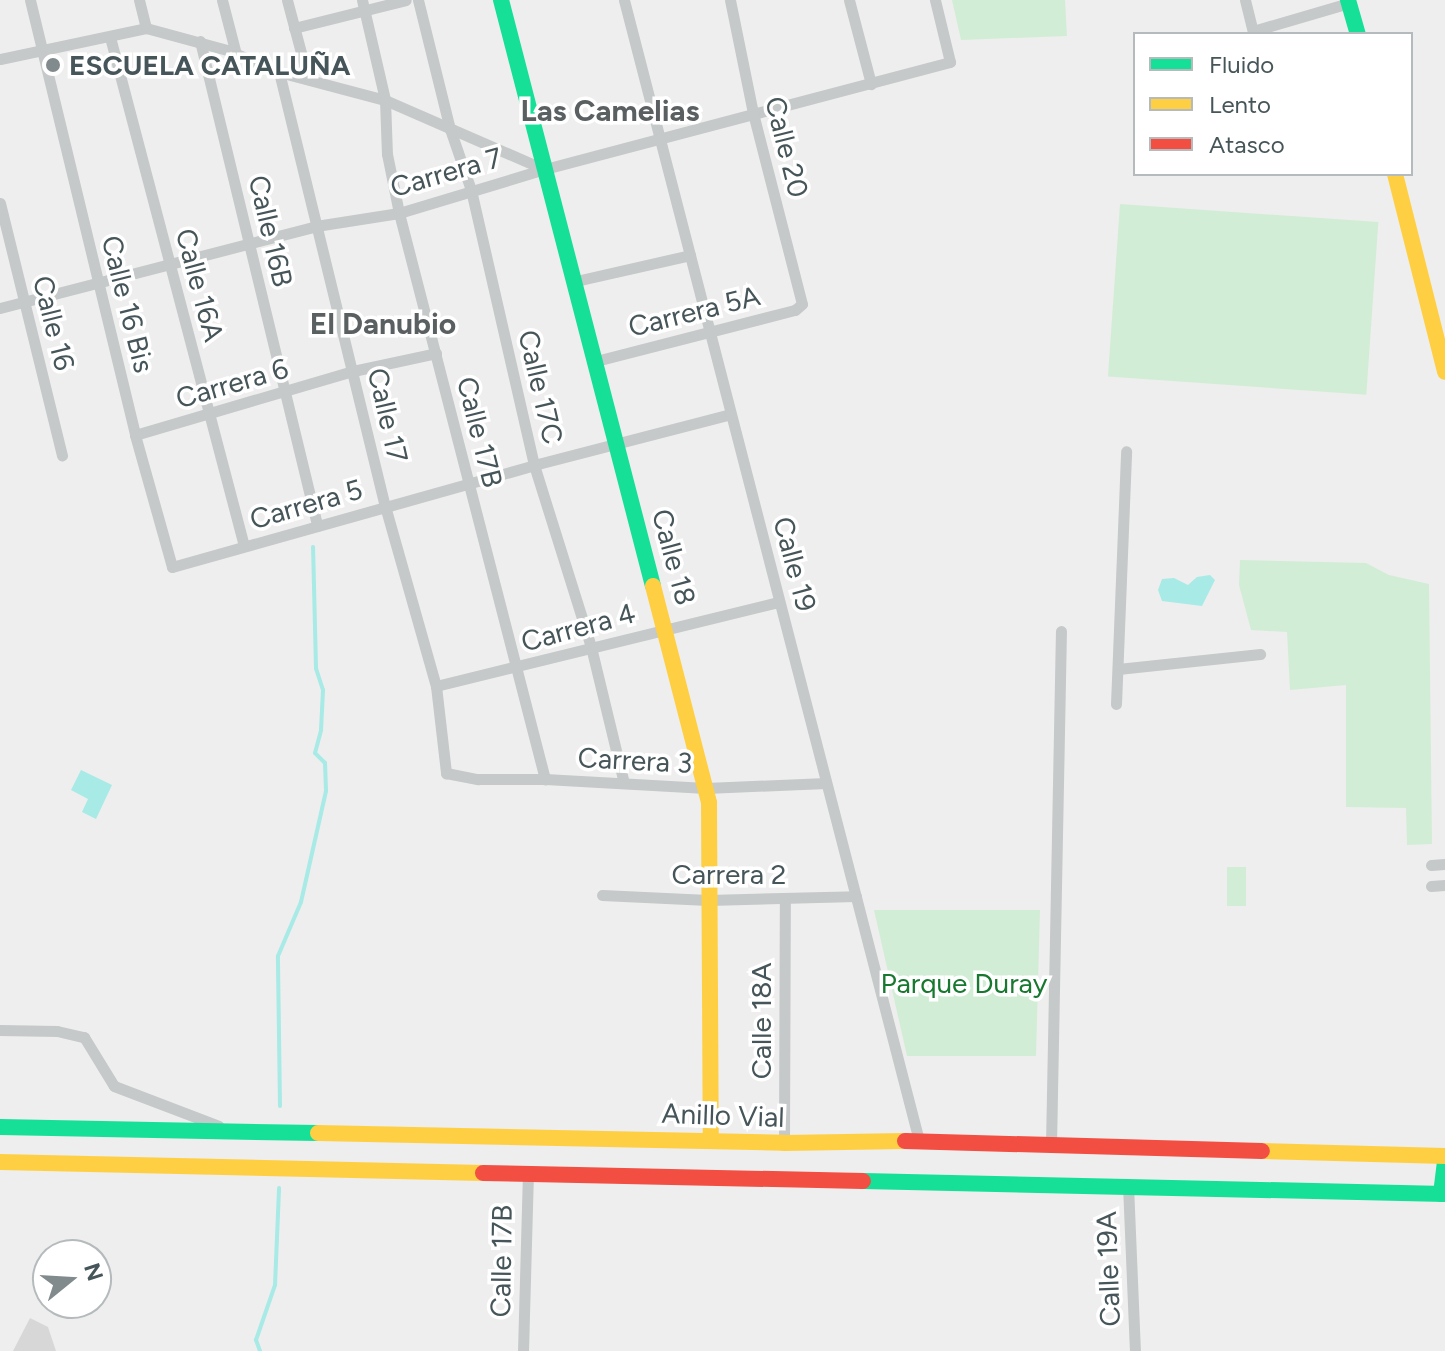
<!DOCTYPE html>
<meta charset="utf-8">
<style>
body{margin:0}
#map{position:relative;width:1445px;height:1351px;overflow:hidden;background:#eee;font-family:Figtree,sans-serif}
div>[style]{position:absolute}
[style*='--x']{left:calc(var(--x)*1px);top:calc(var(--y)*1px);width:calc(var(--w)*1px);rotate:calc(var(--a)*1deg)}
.green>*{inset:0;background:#d2edd5;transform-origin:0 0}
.water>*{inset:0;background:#a7eae6}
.stream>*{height:4px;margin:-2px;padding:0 2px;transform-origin:2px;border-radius:2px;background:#a7eae6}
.building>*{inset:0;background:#d7d7d8}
.street>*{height:11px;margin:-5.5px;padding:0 5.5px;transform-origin:5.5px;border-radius:5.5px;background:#c5c9c9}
.fast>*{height:16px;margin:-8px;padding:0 8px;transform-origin:8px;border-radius:8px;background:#16e098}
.slow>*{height:16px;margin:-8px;padding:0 8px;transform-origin:8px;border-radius:8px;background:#ffcf43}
.jam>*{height:16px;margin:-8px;padding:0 8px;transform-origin:8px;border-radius:8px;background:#f24e42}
.dots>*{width:22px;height:22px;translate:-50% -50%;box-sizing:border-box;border:4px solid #fff;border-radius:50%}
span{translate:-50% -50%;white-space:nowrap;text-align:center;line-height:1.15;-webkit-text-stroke:7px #fff;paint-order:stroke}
.poi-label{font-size:28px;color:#465559;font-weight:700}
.left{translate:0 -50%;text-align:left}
.street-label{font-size:28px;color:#465559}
.park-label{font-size:28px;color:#197830}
.neighbourhood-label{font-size:30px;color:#5a5f61;font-weight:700}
.legend{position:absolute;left:1133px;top:32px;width:280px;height:144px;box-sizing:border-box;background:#fff;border:2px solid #b5bbbd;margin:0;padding:10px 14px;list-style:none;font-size:24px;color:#465559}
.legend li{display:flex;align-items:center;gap:16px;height:40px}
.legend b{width:40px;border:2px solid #b5bbbd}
.north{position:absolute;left:32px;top:1239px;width:80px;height:80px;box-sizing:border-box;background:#fff;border:2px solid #b5bbbd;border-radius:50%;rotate:72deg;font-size:22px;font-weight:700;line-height:32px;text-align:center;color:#465559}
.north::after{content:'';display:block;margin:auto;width:28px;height:36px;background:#818b8d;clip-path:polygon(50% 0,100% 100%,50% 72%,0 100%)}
</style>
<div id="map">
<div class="green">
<i style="clip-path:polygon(952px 0,1065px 0,1067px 36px,961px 40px)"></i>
<i style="left:1120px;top:204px;width:259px;height:173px;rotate:4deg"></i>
<i style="clip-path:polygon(1240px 560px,1366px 563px,1389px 575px,1429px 584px,1432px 844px,1407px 845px,1406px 808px,1346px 807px,1346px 685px,1290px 690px,1287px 632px,1251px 630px,1239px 585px)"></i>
<i style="left:1227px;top:867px;width:19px;height:39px"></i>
<i style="clip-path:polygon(874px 910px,1040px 910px,1036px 1056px,907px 1056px)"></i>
</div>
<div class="water">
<i style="clip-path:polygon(1210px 575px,1215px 580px,1202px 606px,1162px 601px,1158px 590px,1162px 579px,1174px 578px,1188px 585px,1197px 577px)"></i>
<i style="clip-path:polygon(81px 770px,112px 785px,96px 819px,82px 812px,88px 799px,71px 790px)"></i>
</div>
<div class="stream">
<i style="--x:280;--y:1106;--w:150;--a:-90.8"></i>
<i style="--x:278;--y:956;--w:59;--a:-66.9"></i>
<i style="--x:301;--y:902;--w:114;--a:-77.3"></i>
<i style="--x:326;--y:791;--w:28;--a:-92"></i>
<i style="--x:325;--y:763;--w:14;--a:-135"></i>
<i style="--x:315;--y:753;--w:24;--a:-75"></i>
<i style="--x:321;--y:730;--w:40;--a:-87.1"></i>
<i style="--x:323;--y:690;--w:23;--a:-108"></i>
<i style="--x:316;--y:668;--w:121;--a:-91.4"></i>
<i style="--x:260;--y:1351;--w:12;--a:-110"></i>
<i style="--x:256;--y:1340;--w:58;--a:-70.9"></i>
<i style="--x:275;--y:1285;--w:97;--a:-87.6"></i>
</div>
<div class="building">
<i style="clip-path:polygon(30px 1318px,48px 1327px,56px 1351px,13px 1351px)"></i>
</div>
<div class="street">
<i style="--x:30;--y:0;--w:447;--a:76.4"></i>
<i style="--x:135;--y:435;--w:137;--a:74.3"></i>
<i style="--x:172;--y:567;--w:376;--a:-15.7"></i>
<i style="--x:534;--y:465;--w:203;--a:-14.5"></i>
<i style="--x:139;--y:0;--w:29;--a:76"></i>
<i style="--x:222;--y:0;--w:56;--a:75.5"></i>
<i style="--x:287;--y:0;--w:82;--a:75.1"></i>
<i style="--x:362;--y:0;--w:103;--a:77"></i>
<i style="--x:385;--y:100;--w:54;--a:87.9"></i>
<i style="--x:387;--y:154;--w:60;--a:78.5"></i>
<i style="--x:399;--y:213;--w:585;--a:75.54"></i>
<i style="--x:418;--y:0;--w:133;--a:76.1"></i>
<i style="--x:450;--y:129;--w:65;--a:71"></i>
<i style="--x:471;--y:190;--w:282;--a:77.1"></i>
<i style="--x:534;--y:465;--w:191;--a:72.6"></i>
<i style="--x:591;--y:647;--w:140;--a:76.4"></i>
<i style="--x:624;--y:0;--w:1179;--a:75.5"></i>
<i style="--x:849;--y:0;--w:87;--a:75.3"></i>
<i style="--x:1245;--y:0;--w:32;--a:76"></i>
<i style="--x:1253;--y:31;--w:100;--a:-16.3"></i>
<i style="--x:294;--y:28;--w:115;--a:-14"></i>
<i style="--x:110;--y:37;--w:526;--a:75.25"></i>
<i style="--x:200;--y:41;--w:499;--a:76.4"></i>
<i style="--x:0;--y:59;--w:149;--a:-12"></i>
<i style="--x:146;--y:28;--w:84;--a:15.2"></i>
<i style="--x:227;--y:50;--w:56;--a:22.9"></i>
<i style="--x:279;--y:72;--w:110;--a:14.8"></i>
<i style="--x:385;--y:100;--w:173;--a:23.5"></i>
<i style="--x:279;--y:72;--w:447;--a:76.3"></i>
<i style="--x:385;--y:506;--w:187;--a:74.2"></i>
<i style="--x:436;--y:686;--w:88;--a:83.4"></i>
<i style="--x:446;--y:773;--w:33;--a:11"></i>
<i style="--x:478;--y:779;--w:67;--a:0"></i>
<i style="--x:545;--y:779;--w:161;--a:3.2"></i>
<i style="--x:706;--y:788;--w:120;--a:-2.4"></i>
<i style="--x:0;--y:203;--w:260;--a:76.2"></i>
<i style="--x:576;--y:281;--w:117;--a:-12.8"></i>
<i style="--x:0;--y:308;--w:326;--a:-14.5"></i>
<i style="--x:316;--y:226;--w:84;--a:-8.9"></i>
<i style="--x:399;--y:213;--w:152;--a:-16.8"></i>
<i style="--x:545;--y:169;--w:419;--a:-14.8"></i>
<i style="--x:950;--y:62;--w:64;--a:-103.6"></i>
<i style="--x:596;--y:361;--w:205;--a:-14.4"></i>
<i style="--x:795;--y:310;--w:9;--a:-41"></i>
<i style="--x:802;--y:304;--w:197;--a:-104.4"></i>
<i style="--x:753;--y:113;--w:115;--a:-101.5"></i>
<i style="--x:135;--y:435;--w:227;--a:-16.4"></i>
<i style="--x:353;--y:371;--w:85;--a:-12.2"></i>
<i style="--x:1118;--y:669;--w:143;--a:-6"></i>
<i style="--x:436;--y:686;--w:353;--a:-13.8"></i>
<i style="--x:1116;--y:704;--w:253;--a:-87.7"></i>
<i style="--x:1431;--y:865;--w:14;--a:-4"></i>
<i style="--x:1431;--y:886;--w:14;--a:-4"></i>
<i style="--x:602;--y:895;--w:106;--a:2.7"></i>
<i style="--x:708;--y:900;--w:148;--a:-1.5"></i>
<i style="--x:0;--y:1030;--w:57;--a:1"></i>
<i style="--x:57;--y:1031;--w:28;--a:13"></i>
<i style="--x:84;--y:1037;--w:57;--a:58.5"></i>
<i style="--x:114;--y:1086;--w:112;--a:20.9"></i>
<i style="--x:784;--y:1143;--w:243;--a:-89.8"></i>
<i style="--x:1051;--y:1145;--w:514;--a:-88.89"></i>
<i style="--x:1128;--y:1185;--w:166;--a:87.6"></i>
<i style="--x:523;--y:1351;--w:179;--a:-88.4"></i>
</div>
<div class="fast">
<i style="--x:501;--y:0;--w:605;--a:75.46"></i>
<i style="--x:1348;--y:0;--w:35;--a:74"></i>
<i style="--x:0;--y:1127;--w:318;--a:1.1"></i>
<i style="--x:863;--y:1181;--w:582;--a:1.28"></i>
<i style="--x:1441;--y:1194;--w:34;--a:-83"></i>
</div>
<div class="slow">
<i style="--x:1395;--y:174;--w:204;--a:75.8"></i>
<i style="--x:653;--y:586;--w:224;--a:75.5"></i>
<i style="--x:709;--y:803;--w:336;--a:89.7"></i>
<i style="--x:318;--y:1133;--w:466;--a:1.2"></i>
<i style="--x:784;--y:1143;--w:121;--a:-0.9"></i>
<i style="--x:1262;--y:1151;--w:183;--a:1.6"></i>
<i style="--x:0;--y:1162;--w:483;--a:1.3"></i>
</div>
<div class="jam">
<i style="--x:905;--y:1141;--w:357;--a:1.6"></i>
<i style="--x:483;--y:1173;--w:380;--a:1.2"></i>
</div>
<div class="dots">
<i style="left:53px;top:65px;background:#818b8d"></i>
</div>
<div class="poi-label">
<span class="left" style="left:69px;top:65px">ESCUELA CATALUÑA</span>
</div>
<div class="street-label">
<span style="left:787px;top:147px;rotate:76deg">Calle 20</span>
<span style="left:446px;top:172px;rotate:-16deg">Carrera 7</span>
<span style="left:271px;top:231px;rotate:77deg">Calle 16B</span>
<span style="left:200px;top:285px;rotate:75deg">Calle 16A</span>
<span style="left:128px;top:304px;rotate:76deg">Calle 16 Bis</span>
<span style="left:694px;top:311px;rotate:-14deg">Carrera 5A</span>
<span style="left:54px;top:323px;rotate:76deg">Calle 16</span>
<span style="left:232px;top:383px;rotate:-16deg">Carrera 6</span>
<span style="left:541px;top:387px;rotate:77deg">Calle 17C</span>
<span style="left:388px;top:415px;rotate:77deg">Calle 17</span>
<span style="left:480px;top:432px;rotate:76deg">Calle 17B</span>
<span style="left:306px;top:504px;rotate:-16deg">Carrera 5</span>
<span style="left:674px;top:557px;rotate:75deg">Calle 18</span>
<span style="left:795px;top:564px;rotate:75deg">Calle 19</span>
<span style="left:578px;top:627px;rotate:-15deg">Carrera 4</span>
<span style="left:635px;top:760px;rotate:3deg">Carrera 3</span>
<span style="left:729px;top:874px">Carrera 2</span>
<span style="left:761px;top:1021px;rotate:-90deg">Calle 18A</span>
<span style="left:723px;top:1115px;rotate:2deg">Anillo Vial</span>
<span style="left:501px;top:1261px;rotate:-89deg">Calle 17B</span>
<span style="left:1108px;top:1269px;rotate:-92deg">Calle 19A</span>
</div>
<div class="park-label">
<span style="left:964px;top:983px">Parque Duray</span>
</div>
<div class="neighbourhood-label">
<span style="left:610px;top:111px">Las Camelias</span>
<span style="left:383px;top:324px">El Danubio</span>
</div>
<ul class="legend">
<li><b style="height:10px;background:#16e098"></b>Fluido</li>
<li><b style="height:10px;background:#ffcf43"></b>Lento</li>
<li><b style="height:10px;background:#f24e42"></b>Atasco</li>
</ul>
<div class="north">N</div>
</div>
